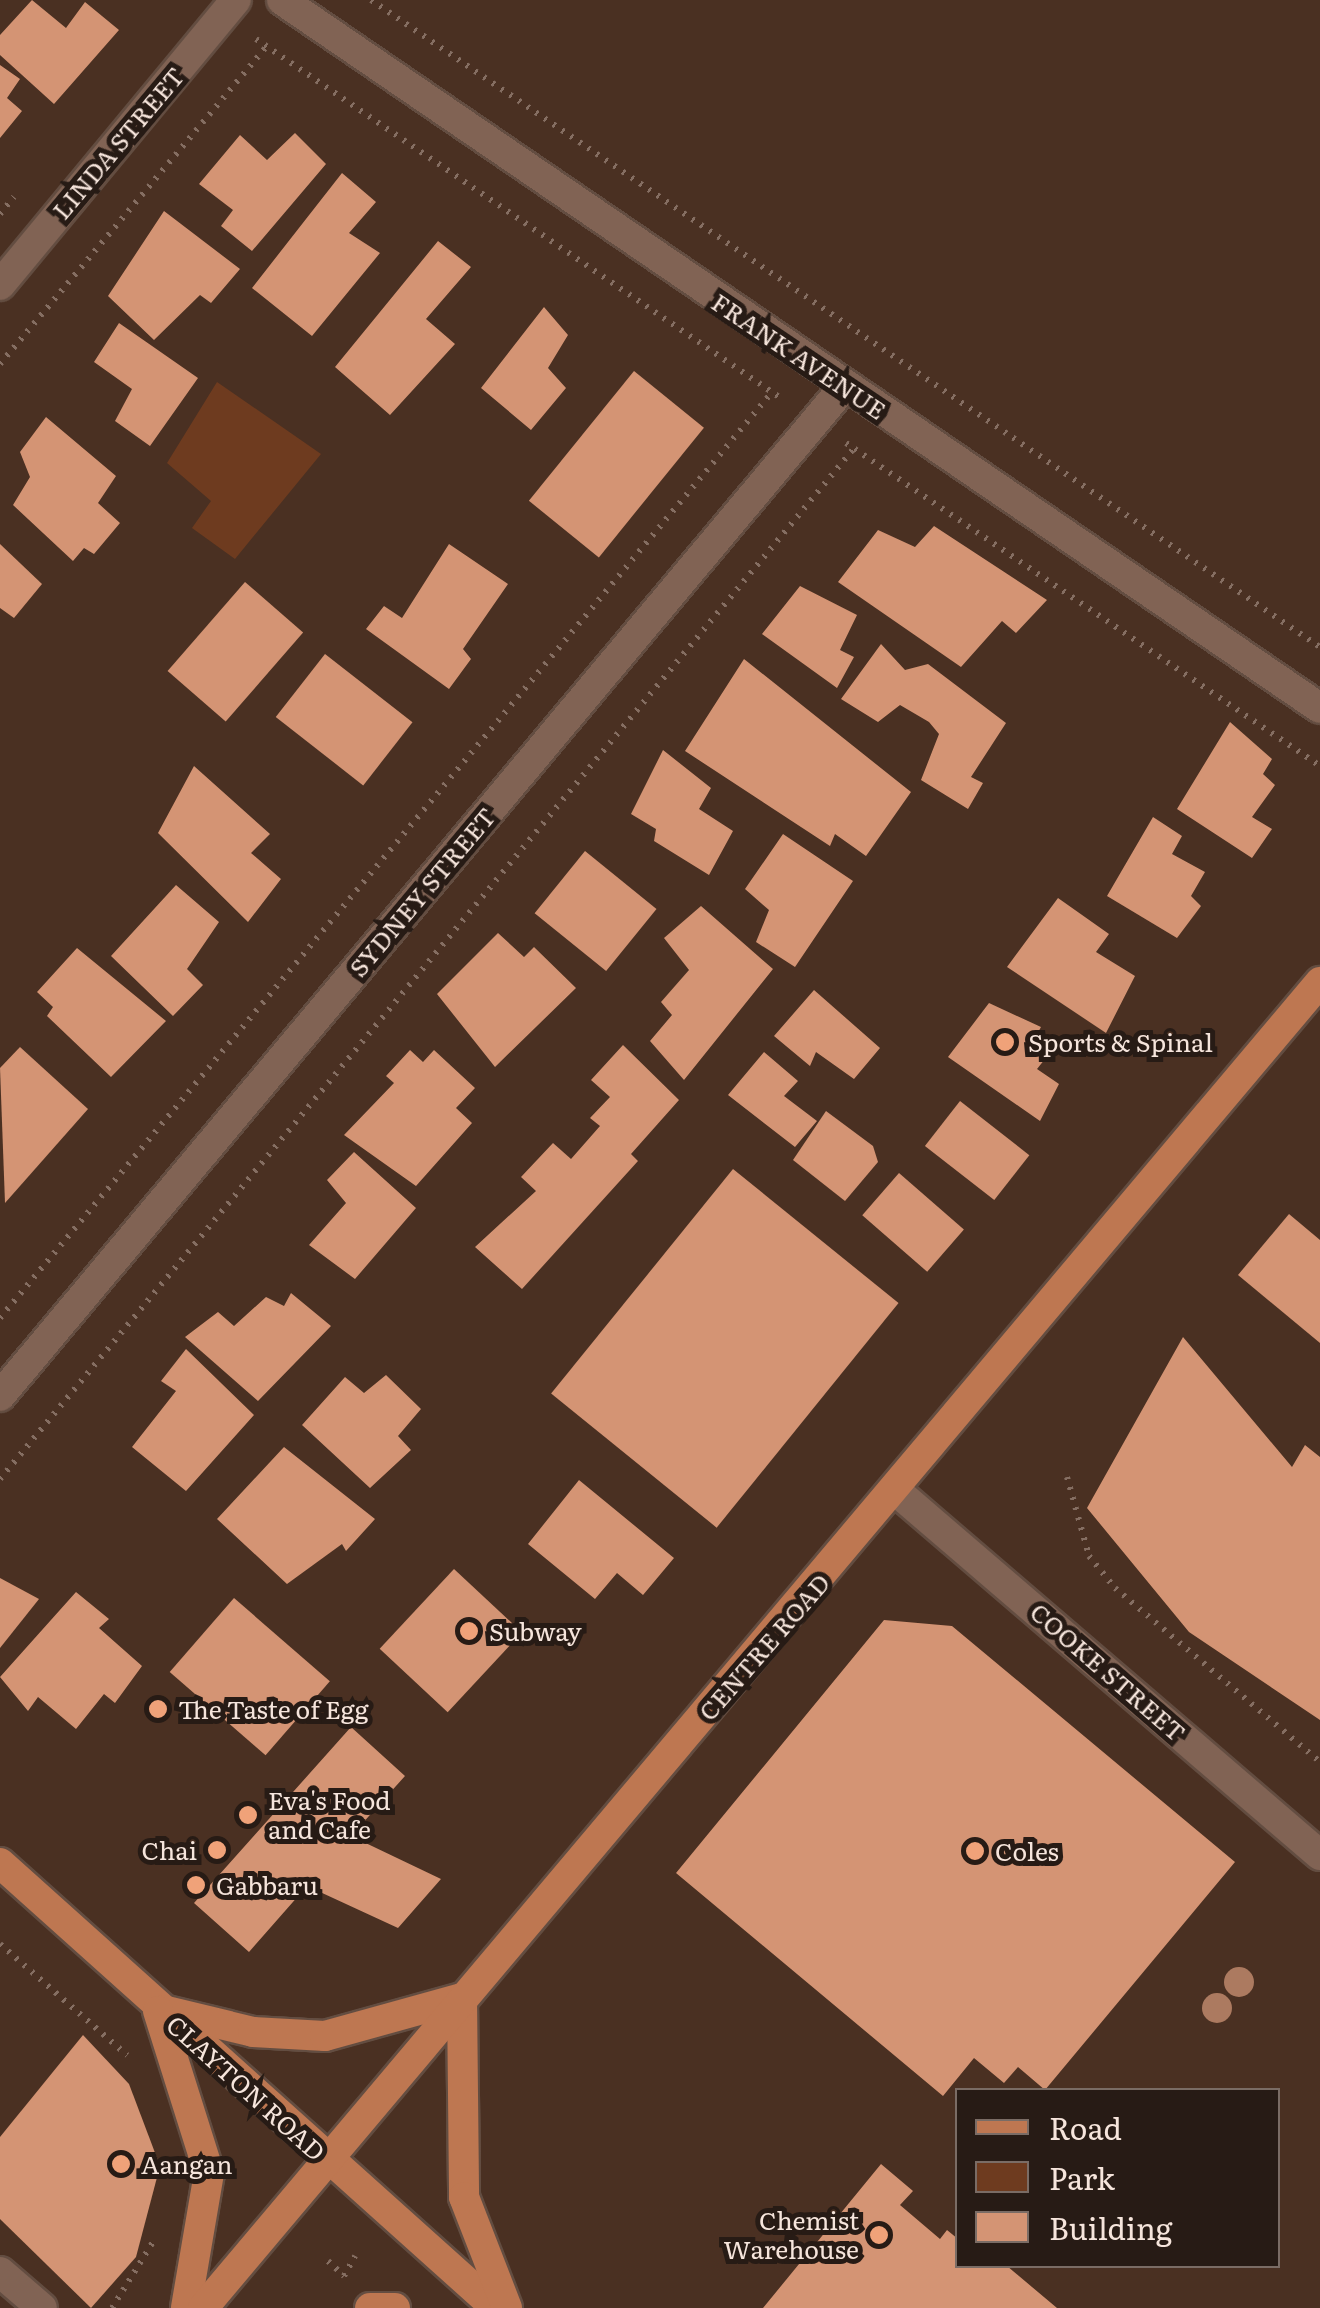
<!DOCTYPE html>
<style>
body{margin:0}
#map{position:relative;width:1320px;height:2308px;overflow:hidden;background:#4a3022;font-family:Literata,serif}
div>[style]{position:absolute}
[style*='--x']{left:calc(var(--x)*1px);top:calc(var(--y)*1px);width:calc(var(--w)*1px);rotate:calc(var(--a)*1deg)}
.green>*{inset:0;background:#6e3b1f}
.building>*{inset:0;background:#d49474;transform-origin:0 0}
.path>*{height:6px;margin-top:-3px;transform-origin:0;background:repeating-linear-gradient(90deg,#856e62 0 2.5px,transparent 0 10.5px)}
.roads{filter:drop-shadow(2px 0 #634d41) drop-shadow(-2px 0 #634d41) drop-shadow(0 2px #634d41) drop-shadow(0 -2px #634d41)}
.service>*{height:30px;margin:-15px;padding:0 15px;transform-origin:15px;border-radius:15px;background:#816354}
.minor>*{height:30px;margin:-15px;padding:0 15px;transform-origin:15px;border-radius:15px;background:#816354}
.primary>*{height:30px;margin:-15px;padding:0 15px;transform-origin:15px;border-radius:15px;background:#be7751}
.trees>*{width:30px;height:30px;margin:-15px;border-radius:50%;background:#ac7a60}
.dots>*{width:28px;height:28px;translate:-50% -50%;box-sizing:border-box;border:5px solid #271b15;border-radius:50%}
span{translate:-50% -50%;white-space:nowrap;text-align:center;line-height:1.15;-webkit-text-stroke:10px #271b15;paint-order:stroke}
.street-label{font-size:25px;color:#f6e5dc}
.poi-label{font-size:25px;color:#f6e5dc}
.left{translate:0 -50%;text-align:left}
.right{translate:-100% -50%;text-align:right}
.legend{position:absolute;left:955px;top:2088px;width:325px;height:180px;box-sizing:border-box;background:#271b15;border:2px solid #7a6c65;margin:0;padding:12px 18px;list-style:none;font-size:30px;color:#f6e5dc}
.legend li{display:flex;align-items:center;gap:20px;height:50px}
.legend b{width:50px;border:2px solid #7a6c65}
</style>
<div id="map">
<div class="green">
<i style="clip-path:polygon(217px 382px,321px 454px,235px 559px,192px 528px,211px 501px,167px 463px)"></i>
</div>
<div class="building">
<i style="clip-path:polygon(32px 0,66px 28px,85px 2px,119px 30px,54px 104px,0 55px,0 35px)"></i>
<i style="clip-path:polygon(0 65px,20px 79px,7px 98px,22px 111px,0 138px)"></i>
<i style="clip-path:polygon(295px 133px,326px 164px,252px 251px,221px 226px,233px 210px,199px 184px,240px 135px,267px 160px)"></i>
<i style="clip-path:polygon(342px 173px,376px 202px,349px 233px,380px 253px,312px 336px,252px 288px)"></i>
<i style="clip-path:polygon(164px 211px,240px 269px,211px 303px,200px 295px,154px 340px,108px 296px)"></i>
<i style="clip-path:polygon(438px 241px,471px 267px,426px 319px,455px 344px,390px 415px,335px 367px)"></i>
<i style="clip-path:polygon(544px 307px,568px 335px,548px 368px,566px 388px,531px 430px,481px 388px)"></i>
<i style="clip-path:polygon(119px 323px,198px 378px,150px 446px,115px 421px,132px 389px,94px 362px)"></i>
<i style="left:634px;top:371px;width:90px;height:167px;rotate:39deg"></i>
<i style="clip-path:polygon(46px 417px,116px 476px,98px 503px,120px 523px,94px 554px,84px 548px,73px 561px,13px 505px,30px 477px,20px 452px)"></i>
<i style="clip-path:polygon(934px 526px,1047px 600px,1016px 633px,1002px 621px,961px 667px,838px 582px,878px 530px,915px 547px)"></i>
<i style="clip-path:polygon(0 544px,42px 584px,14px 618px,0 608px)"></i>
<i style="clip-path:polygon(449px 544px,508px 584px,463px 649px,471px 659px,449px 689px,366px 629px,384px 606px,402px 618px)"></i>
<i style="left:245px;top:582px;width:77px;height:118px;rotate:41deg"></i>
<i style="clip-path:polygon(800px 586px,857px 615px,840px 650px,854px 657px,837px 688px,762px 634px)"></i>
<i style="clip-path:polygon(881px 644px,905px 670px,928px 664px,1006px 723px,971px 777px,983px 783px,968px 809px,921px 780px,939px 734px,929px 722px,900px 705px,878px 722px,841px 699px)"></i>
<i style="left:325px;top:654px;width:111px;height:80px;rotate:38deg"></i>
<i style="clip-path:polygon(744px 659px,911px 792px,866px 856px,835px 834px,830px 846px,685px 751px)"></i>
<i style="clip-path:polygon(1230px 722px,1272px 759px,1263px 774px,1275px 785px,1252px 817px,1272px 829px,1252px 858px,1177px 809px)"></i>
<i style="clip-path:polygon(663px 750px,711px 788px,699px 809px,733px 831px,709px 875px,654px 841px,656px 829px,631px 814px)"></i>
<i style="clip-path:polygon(194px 766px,270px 834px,251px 853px,281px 879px,248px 922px,158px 833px)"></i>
<i style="clip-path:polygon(1153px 817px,1182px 836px,1172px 854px,1205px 872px,1191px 896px,1201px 906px,1177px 938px,1107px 896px)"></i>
<i style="clip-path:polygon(783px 834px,853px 881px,795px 967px,756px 942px,769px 910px,745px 889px)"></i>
<i style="left:585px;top:851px;width:92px;height:80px;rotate:39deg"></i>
<i style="clip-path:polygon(176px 885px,219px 922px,187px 969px,203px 985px,173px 1016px,111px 956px)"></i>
<i style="clip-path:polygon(1058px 898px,1109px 934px,1096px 952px,1135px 976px,1106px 1033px,1007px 967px)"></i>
<i style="clip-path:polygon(701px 906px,773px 969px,684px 1080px,650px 1041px,672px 1015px,661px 1002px,689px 970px,664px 938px)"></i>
<i style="clip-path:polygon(498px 933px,524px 957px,534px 947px,576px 988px,495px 1067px,437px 994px)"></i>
<i style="clip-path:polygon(77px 948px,166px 1021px,111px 1077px,47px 1016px,53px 1007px,37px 992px)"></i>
<i style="clip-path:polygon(814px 990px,880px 1048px,854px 1079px,816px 1052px,810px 1066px,774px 1036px)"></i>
<i style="clip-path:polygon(989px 1003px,1041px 1027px,1029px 1049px,1045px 1059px,1037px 1069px,1059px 1084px,1040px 1121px,948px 1057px)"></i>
<i style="clip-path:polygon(623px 1045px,679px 1100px,631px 1154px,638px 1161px,522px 1289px,475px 1247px,536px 1191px,521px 1177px,553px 1143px,571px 1159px,600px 1126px,590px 1118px,610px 1097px,591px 1080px)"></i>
<i style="clip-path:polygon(20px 1047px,88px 1109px,5px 1203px,0 1068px)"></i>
<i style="clip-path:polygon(410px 1050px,423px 1062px,434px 1050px,475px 1088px,456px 1108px,472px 1123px,416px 1186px,344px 1135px,394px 1083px,386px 1076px)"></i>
<i style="clip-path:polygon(764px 1052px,798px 1081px,784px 1096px,817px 1121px,795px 1147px,728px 1095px)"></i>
<i style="left:960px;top:1101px;width:88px;height:57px;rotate:38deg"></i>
<i style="clip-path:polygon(826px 1111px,873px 1146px,878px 1162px,845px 1201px,793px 1160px)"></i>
<i style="clip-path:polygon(354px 1152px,416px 1208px,355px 1279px,309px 1245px,346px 1203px,327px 1180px)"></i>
<i style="left:733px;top:1169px;width:213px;height:289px;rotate:39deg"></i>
<i style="left:899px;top:1173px;width:86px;height:56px;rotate:41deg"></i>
<i style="clip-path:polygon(1289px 1214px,1320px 1240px,1320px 1343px,1238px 1275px)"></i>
<i style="clip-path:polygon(291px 1293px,331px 1326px,258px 1401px,185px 1337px,218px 1312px,234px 1326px,266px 1297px,284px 1306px)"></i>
<i style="clip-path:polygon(1183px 1337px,1292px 1467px,1305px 1445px,1320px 1457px,1320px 1720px,1189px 1632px,1087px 1508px)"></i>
<i style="clip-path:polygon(186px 1349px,254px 1415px,186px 1491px,132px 1447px,176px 1391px,161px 1381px)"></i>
<i style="clip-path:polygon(386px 1375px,421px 1409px,398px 1436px,411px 1450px,370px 1488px,302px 1425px,345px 1377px,364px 1393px)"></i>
<i style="clip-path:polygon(284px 1447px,375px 1519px,346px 1551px,342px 1544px,287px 1584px,217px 1519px)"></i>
<i style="clip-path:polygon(579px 1480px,674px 1558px,643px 1595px,617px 1573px,595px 1599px,528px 1544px)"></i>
<i style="left:454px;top:1569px;width:93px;height:109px;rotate:43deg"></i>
<i style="clip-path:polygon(0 1578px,39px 1599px,0 1648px)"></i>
<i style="clip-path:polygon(76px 1592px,109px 1619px,99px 1628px,142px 1666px,115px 1703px,104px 1694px,76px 1729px,38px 1697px,28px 1711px,0 1677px)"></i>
<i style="left:234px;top:1598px;width:127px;height:98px;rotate:41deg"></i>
<i style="clip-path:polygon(884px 1620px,952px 1626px,1235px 1862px,1045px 2090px,1018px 2067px,1004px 2083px,974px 2058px,943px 2096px,676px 1873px)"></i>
<i style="clip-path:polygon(351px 1727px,405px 1776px,351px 1836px,441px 1879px,398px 1928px,307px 1886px,249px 1952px,194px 1903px)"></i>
<i style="clip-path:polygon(83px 2035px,129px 2084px,160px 2166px,136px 2257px,91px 2308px,0 2219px,0 2137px)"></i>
<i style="clip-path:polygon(881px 2164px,913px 2191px,900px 2205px,940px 2239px,947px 2230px,958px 2239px,958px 2266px,1007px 2266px,1057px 2308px,763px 2308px)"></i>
</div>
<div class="path">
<i style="--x:371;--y:0;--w:1149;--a:34.29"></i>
<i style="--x:256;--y:39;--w:637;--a:34.39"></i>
<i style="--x:0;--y:214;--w:22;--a:-51"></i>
<i style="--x:0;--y:364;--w:415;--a:-50"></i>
<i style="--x:846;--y:443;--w:574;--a:34.27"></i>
<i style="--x:0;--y:1318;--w:1206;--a:-50.18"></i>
<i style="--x:1067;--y:1477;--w:82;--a:74.4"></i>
<i style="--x:1089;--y:1556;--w:41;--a:50.9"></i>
<i style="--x:1115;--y:1588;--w:269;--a:40.3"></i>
<i style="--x:0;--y:1479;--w:1339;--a:-50.36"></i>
<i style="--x:0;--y:1944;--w:169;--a:41.2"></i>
<i style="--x:328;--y:2261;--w:22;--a:43"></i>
<i style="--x:344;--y:2276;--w:23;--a:-61"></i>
<i style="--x:112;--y:2308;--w:78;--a:-58.2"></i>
</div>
<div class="roads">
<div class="service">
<i style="--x:0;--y:2272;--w:55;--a:40.6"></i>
</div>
<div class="minor">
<i style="--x:282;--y:0;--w:1256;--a:34.3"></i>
<i style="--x:0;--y:285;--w:370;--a:-50.4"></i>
<i style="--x:0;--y:1396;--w:1315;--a:-50.09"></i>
<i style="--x:895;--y:1490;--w:560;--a:40.66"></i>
</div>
<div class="primary">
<i style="--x:0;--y:1863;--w:666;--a:41.9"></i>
<i style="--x:462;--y:1998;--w:199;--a:89.4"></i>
<i style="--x:464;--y:2197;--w:119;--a:68.8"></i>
<i style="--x:163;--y:2010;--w:93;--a:13.7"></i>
<i style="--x:253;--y:2032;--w:72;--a:3.2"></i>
<i style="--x:325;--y:2036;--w:142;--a:-15.5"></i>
<i style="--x:158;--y:2011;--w:170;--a:72.5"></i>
<i style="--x:209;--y:2173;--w:137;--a:99.7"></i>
<i style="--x:203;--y:2308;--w:1734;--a:-49.89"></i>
<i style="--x:370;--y:2308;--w:25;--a:0"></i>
</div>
</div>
<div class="trees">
<i style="left:1239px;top:1982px"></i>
<i style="left:1217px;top:2008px"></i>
</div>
<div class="dots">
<i style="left:1005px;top:1042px;background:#f0a279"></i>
<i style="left:469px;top:1631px;background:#f0a279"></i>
<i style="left:158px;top:1709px;background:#f0a279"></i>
<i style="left:248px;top:1815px;background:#f0a279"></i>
<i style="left:217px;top:1850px;background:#f0a279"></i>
<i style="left:975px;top:1851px;background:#f0a279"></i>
<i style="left:196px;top:1885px;background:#f0a279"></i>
<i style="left:121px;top:2164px;background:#f0a279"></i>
<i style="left:879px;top:2235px;background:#f0a279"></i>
</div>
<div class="street-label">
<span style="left:118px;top:143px;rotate:-50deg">LINDA STREET</span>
<span style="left:799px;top:356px;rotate:34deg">FRANK AVENUE</span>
<span style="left:422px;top:892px;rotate:-50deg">SYDNEY STREET</span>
<span style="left:764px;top:1647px;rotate:-49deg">CENTRE ROAD</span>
<span style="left:1108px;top:1672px;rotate:41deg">COOKE STREET</span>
<span style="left:246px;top:2088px;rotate:42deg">CLAYTON ROAD</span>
</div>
<div class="poi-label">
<span class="left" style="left:1028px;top:1042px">Sports &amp; Spinal</span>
<span class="left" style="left:489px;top:1631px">Subway</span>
<span class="left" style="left:178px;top:1709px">The Taste of Egg</span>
<span class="left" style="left:268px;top:1815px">Eva's Food<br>and Cafe</span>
<span class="right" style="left:197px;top:1850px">Chai</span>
<span class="left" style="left:995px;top:1851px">Coles</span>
<span class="left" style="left:216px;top:1885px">Gabbaru</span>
<span class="left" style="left:141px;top:2164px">Aangan</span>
<span class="right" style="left:859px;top:2235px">Chemist<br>Warehouse</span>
</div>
<ul class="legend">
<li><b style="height:12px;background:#be7751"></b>Road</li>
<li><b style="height:28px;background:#6e3b1f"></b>Park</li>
<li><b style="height:28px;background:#d49474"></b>Building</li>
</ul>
</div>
